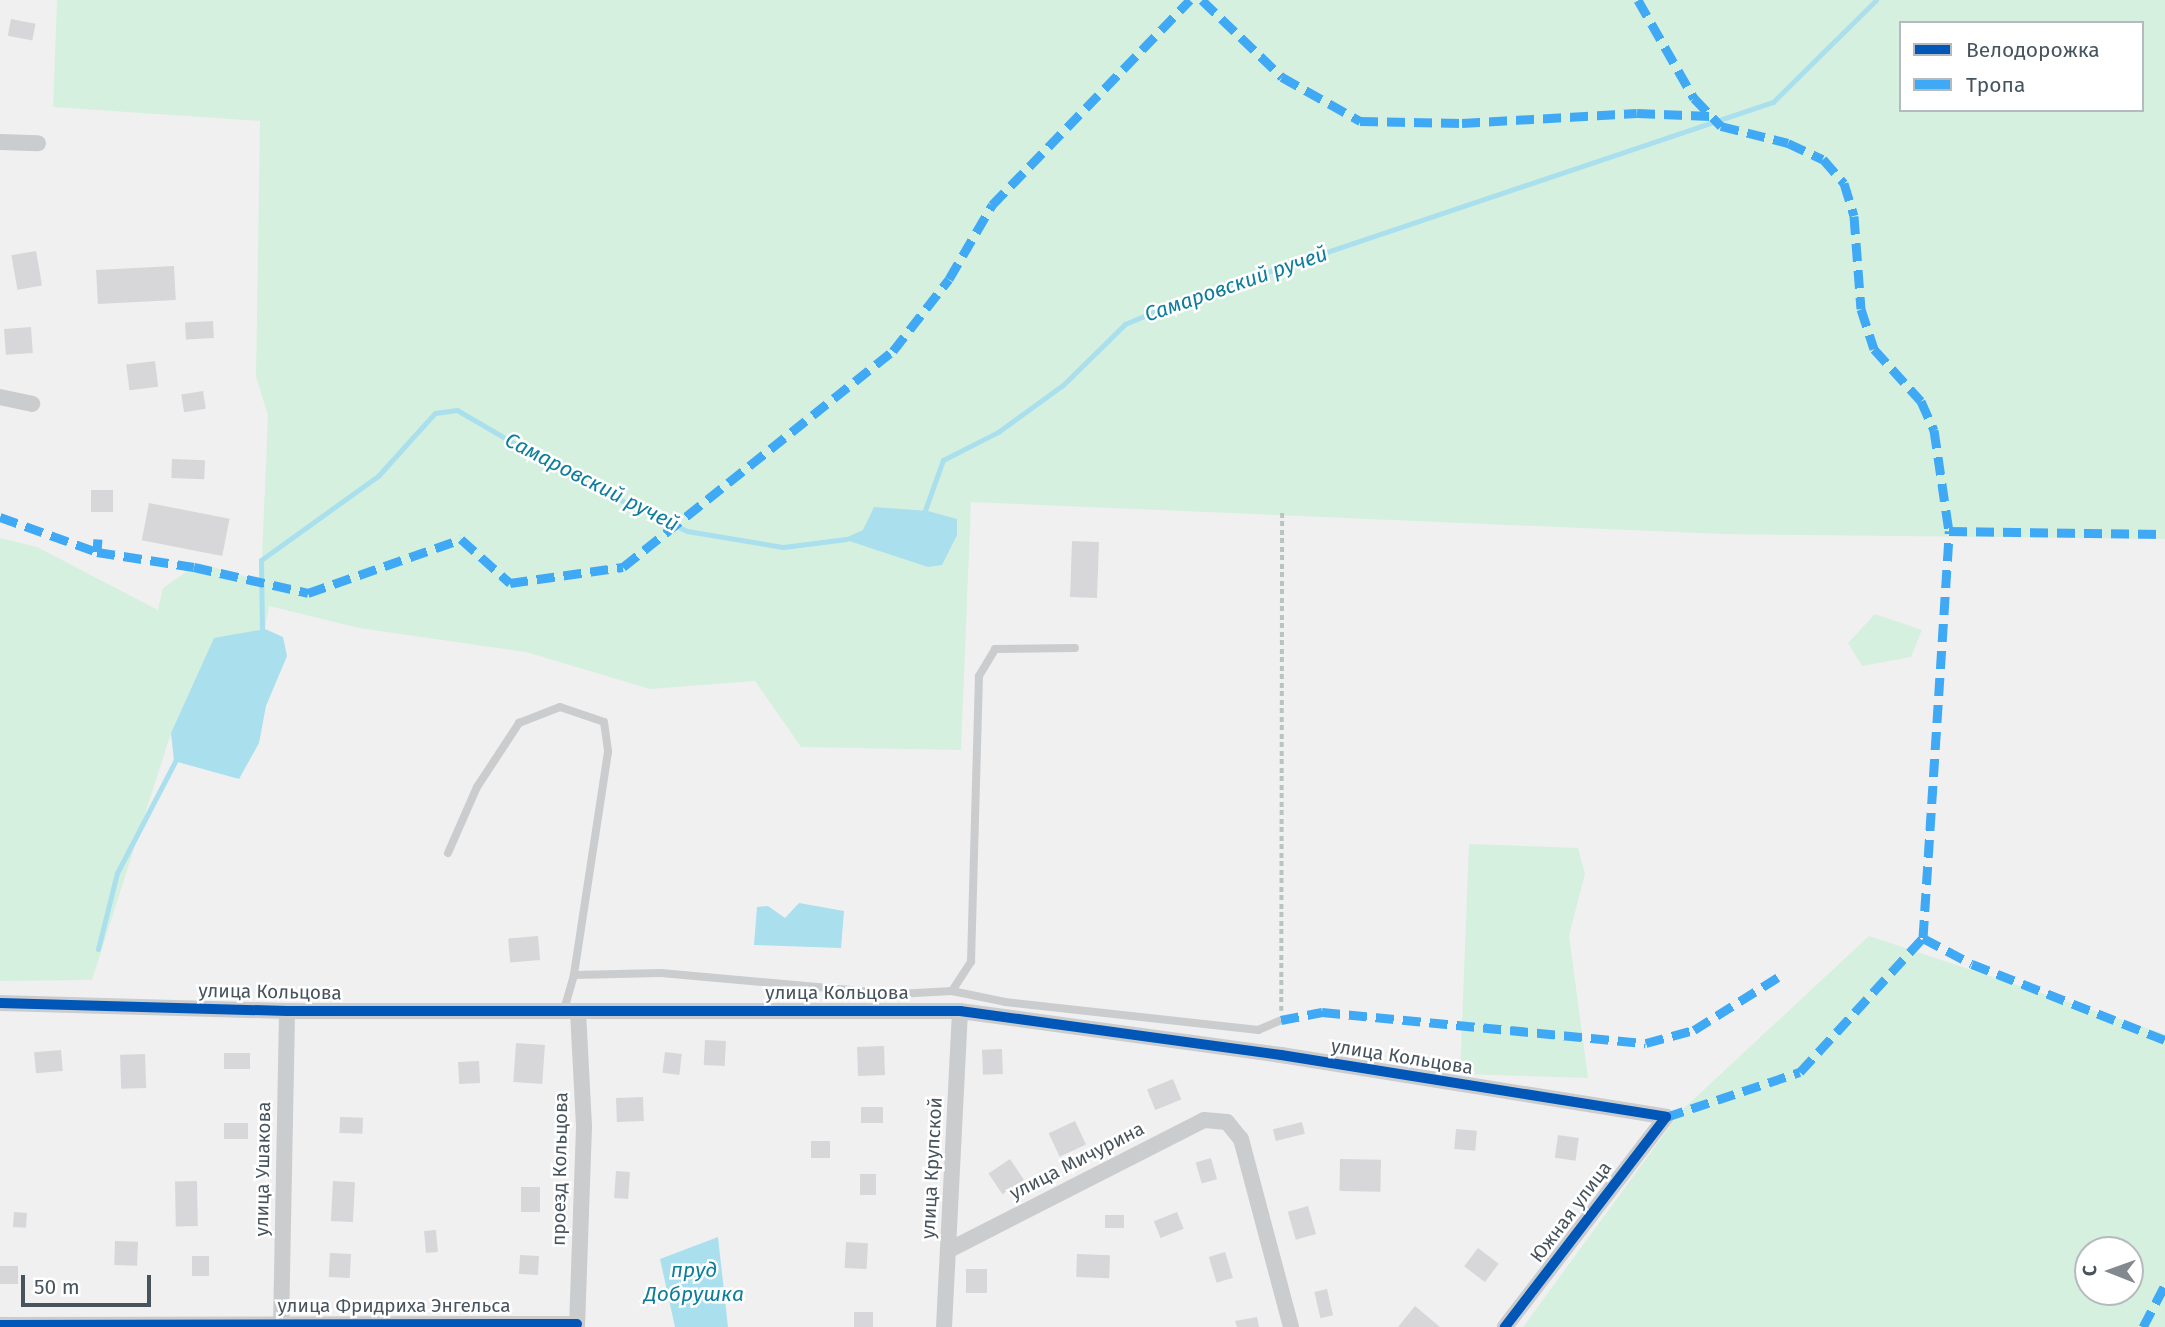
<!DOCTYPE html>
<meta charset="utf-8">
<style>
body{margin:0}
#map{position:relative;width:2165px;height:1327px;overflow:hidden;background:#f1f0f0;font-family:"Fira Sans",sans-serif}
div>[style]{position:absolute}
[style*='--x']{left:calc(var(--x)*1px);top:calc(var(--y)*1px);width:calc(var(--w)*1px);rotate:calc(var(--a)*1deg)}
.green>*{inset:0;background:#d5f0df}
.water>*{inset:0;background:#aadfee}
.stream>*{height:5px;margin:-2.5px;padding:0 2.5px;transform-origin:2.5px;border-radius:2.5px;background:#aadfee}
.building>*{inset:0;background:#d7d7d9;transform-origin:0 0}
.path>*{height:3.5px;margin-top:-1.75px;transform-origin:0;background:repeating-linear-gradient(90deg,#b8c4c0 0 5px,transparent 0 8.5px)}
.lane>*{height:8px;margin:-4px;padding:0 4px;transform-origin:4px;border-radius:4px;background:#caccce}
.street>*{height:16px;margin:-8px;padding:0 8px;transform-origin:8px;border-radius:8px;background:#caccce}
.quiet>*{height:9px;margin-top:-4.5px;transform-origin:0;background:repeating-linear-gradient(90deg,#3fa9f5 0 18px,transparent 0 27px)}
.cycleway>*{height:10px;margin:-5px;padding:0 5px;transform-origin:5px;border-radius:5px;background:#0057b8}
span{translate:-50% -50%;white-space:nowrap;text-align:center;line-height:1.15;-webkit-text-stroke:5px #fff;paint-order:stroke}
.street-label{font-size:19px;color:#47535d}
.water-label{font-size:21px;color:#0c7e9c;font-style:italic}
.legend{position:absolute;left:1899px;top:21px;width:245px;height:91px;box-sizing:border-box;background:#fff;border:2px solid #b5babe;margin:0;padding:9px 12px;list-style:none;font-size:21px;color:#47535d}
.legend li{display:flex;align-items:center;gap:14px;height:35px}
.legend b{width:35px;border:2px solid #b5babe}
.north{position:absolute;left:2074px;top:1236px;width:70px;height:70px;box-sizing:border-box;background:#fff;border:2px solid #b5babe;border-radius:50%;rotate:271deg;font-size:19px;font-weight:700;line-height:28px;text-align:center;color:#47535d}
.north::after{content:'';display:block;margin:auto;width:24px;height:32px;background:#828a90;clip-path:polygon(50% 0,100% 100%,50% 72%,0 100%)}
.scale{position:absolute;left:21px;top:1275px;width:130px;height:32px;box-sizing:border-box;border:4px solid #47535d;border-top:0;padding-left:9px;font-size:21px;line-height:24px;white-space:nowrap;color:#47535d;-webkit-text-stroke:5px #fff;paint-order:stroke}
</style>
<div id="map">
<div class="green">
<i style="clip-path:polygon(evenodd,57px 0,2165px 0,2165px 539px,1722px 534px,971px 502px,961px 750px,801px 747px,755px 681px,650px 689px,526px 652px,359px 628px,269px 606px,265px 629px,214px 639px,171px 733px,92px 980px,0 981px,0 538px,37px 547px,158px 610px,163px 588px,199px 563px,261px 581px,268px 415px,256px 377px,260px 121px,53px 107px,57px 0,1901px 23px,2142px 23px,2142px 110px,1901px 110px,1901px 23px)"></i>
<i style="clip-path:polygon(1875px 614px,1922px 630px,1911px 657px,1862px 666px,1848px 643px)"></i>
<i style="clip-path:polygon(1469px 844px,1578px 848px,1585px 874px,1569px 935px,1588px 1078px,1460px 1074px)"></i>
<i style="clip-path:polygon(evenodd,1869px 936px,2165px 1034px,2165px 1327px,1523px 1327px,1681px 1111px,1869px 936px,2088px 1250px,2130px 1250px,2130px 1292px,2088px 1292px,2088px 1250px)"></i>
</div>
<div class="water">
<i style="clip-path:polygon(874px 507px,928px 511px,957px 519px,957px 535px,942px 565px,928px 567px,843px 539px,863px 530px)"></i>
<i style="clip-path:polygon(265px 629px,283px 637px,287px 656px,266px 706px,259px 743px,239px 779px,174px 761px,171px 733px,214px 638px)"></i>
<i style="clip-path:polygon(799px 903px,844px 911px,841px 948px,754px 945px,757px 907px,768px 906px,785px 918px)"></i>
<i style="clip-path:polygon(718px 1237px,728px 1327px,675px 1327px,660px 1259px)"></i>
</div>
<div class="stream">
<i style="--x:924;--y:513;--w:56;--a:-70.3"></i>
<i style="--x:943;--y:460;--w:62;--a:-27"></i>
<i style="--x:998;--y:432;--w:80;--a:-35.9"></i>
<i style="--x:1063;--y:385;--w:87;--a:-44.5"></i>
<i style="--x:1125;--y:324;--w:54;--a:-22.8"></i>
<i style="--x:1175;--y:303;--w:631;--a:-18.58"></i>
<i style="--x:1773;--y:102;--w:145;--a:-44.7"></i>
<i style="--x:262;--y:632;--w:72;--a:-90.8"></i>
<i style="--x:261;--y:560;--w:144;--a:-35.7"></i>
<i style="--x:378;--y:476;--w:85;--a:-47.9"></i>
<i style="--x:435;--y:413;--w:22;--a:-8"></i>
<i style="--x:457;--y:410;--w:135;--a:30.2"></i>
<i style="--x:574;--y:478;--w:125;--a:25.1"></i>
<i style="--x:687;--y:531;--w:97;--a:9.5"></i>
<i style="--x:783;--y:547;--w:64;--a:-7.1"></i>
<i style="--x:98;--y:949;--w:78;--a:-76"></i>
<i style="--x:117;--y:873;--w:132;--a:-62.5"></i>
</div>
<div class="building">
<i style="left:11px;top:19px;width:25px;height:17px;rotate:11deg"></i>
<i style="left:36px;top:251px;width:35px;height:25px;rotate:80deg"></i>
<i style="left:174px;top:266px;width:34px;height:78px;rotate:87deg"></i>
<i style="left:213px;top:321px;width:17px;height:28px;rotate:87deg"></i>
<i style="left:31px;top:327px;width:26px;height:27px;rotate:86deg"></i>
<i style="left:155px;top:361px;width:26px;height:29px;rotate:83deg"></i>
<i style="left:203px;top:391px;width:18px;height:22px;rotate:81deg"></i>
<i style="left:172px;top:459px;width:33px;height:19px;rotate:2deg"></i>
<i style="left:91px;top:490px;width:22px;height:22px"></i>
<i style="left:149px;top:503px;width:82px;height:38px;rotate:11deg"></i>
<i style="left:1072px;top:541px;width:27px;height:56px;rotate:2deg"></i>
<i style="left:538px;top:936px;width:24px;height:30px;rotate:85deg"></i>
<i style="left:705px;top:1040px;width:21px;height:25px;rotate:3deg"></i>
<i style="left:516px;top:1043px;width:29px;height:39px;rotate:4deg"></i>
<i style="left:884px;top:1046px;width:29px;height:27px;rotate:88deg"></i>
<i style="left:1002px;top:1049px;width:25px;height:20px;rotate:88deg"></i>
<i style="left:61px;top:1050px;width:21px;height:27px;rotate:85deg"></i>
<i style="left:665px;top:1052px;width:17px;height:21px;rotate:7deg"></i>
<i style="left:224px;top:1053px;width:26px;height:16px"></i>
<i style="left:145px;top:1054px;width:34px;height:25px;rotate:88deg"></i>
<i style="left:479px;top:1061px;width:22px;height:21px;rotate:87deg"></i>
<i style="left:1173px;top:1079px;width:22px;height:28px;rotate:68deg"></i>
<i style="left:643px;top:1097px;width:24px;height:27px;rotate:88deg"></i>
<i style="left:861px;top:1107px;width:22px;height:16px"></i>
<i style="left:340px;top:1117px;width:23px;height:16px;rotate:2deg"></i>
<i style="left:1075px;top:1121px;width:26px;height:29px;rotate:65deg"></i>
<i style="left:1302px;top:1122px;width:12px;height:30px;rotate:76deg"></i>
<i style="left:224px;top:1123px;width:24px;height:16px"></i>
<i style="left:1456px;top:1129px;width:21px;height:20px;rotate:5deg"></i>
<i style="left:1558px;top:1135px;width:21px;height:23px;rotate:8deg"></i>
<i style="left:811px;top:1141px;width:19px;height:17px"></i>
<i style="left:1211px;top:1158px;width:22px;height:16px;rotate:74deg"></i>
<i style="left:1010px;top:1159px;width:25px;height:26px;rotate:56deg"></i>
<i style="left:1340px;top:1159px;width:41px;height:32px;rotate:1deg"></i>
<i style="left:616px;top:1171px;width:14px;height:27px;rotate:4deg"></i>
<i style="left:860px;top:1174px;width:16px;height:21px"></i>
<i style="left:197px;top:1181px;width:45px;height:22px;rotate:89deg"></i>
<i style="left:333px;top:1181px;width:22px;height:40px;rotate:3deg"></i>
<i style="left:521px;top:1187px;width:19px;height:25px"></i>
<i style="left:1308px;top:1206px;width:29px;height:21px;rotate:74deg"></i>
<i style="left:14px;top:1212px;width:13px;height:15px;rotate:4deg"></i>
<i style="left:1177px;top:1212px;width:18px;height:25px;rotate:68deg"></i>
<i style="left:1105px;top:1215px;width:19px;height:13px"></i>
<i style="left:436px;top:1230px;width:22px;height:12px;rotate:85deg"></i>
<i style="left:115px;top:1241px;width:23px;height:24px;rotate:2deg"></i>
<i style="left:846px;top:1242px;width:22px;height:26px;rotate:3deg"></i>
<i style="left:1478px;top:1248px;width:26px;height:23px;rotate:37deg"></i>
<i style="left:1225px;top:1252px;width:27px;height:17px;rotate:73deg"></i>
<i style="left:330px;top:1253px;width:21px;height:24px;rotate:3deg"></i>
<i style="left:1077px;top:1254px;width:33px;height:23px;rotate:2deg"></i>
<i style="left:520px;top:1255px;width:19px;height:19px;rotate:3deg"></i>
<i style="left:192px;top:1256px;width:17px;height:20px"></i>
<i style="left:0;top:1266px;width:18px;height:18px"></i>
<i style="left:966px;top:1269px;width:21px;height:24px"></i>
<i style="left:1327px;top:1289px;width:27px;height:13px;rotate:77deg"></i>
<i style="clip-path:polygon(1415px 1306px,1440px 1327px,1398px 1327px)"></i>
<i style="left:854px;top:1312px;width:19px;height:15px"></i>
<i style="clip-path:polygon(1257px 1317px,1259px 1327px,1237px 1327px,1235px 1321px)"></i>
</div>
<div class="path">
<i style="--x:1281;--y:1011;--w:498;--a:-89.9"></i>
</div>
<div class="lane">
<i style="--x:448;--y:853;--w:72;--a:-66.3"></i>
<i style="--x:477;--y:787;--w:77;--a:-56.7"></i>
<i style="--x:519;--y:723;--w:44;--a:-21.3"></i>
<i style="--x:560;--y:707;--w:46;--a:18.8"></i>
<i style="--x:604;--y:722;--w:30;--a:82"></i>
<i style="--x:608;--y:752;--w:226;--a:98.7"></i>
<i style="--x:574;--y:975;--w:36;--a:106"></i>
<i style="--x:574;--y:975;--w:87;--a:-1.3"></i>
<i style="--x:661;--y:973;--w:238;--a:5.1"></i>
<i style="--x:898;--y:994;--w:54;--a:-3.2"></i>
<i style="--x:952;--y:991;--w:54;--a:11.7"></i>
<i style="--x:1005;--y:1002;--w:255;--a:6.3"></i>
<i style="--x:1258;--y:1030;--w:25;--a:-23"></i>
<i style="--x:952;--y:991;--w:35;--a:-57"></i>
<i style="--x:971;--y:962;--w:286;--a:-88.4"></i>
<i style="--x:979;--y:676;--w:31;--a:-59"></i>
<i style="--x:995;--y:649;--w:80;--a:-0.7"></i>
</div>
<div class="street">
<i style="--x:0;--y:142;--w:38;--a:2"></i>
<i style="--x:0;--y:397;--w:33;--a:12"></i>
<i style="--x:0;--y:1003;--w:287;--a:1.6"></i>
<i style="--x:287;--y:1011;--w:673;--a:0"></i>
<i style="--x:960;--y:1011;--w:324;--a:7.8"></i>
<i style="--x:1281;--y:1055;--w:390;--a:9.1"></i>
<i style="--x:1666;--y:1117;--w:265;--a:127.5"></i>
<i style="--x:949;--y:1250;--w:286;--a:-27"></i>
<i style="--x:1204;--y:1120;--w:23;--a:5"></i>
<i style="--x:1227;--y:1122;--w:22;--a:51"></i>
<i style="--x:1241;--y:1139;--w:195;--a:75.1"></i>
<i style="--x:0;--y:1325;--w:577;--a:-0.1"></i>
<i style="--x:281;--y:1327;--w:316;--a:-88.9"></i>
<i style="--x:577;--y:1327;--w:201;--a:-88"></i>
<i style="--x:584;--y:1126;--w:115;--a:-93"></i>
<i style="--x:944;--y:1327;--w:316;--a:-87.1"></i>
</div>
<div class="quiet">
<i style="--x:1202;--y:0;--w:111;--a:43.9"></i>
<i style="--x:1282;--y:77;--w:90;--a:29.4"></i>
<i style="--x:1360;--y:121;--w:102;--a:1.1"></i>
<i style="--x:1462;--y:123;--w:175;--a:-3.3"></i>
<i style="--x:1637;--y:113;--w:73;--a:2.4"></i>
<i style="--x:1638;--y:0;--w:113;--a:60.3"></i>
<i style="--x:1694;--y:98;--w:39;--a:46"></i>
<i style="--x:1721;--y:126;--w:69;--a:14.2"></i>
<i style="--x:1788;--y:143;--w:38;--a:25"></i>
<i style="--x:1823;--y:159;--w:32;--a:49"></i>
<i style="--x:1844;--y:183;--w:34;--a:73"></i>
<i style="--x:1854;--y:216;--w:93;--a:85.7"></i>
<i style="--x:1861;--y:309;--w:42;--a:72"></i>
<i style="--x:1874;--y:349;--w:70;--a:47.9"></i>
<i style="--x:1921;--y:401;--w:32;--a:66"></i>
<i style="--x:1934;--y:430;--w:102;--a:81.6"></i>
<i style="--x:1949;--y:531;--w:216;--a:0.8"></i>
<i style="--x:0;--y:517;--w:103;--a:19.8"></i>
<i style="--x:97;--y:552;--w:13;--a:-86"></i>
<i style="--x:97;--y:552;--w:98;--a:8.8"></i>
<i style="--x:194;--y:567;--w:117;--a:12.8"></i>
<i style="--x:308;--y:593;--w:162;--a:-19.4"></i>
<i style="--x:461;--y:539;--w:66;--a:41.9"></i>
<i style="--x:510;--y:583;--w:114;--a:-8.1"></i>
<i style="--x:623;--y:567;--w:346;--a:-38.7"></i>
<i style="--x:893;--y:351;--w:91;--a:-52.1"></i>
<i style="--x:949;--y:279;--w:86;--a:-59.8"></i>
<i style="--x:992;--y:205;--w:285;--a:-46"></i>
<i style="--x:1923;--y:938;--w:55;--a:28"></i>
<i style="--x:1972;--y:964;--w:207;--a:21.5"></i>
<i style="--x:1281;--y:1020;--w:42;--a:-11"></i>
<i style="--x:1322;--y:1012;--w:325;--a:5.5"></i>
<i style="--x:1646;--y:1043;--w:50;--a:-15.2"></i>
<i style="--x:1694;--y:1030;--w:99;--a:-32.2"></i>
<i style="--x:1666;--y:1117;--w:141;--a:-18.6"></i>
<i style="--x:1800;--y:1072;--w:182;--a:-47.5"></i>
<i style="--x:1923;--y:938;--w:408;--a:-86.3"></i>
<i style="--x:2143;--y:1327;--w:47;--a:-62.4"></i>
</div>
<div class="cycleway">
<i style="--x:0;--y:1003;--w:287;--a:1.6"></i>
<i style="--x:287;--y:1011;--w:673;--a:0"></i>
<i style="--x:960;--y:1011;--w:324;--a:7.8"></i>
<i style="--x:1281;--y:1055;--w:390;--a:9.1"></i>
<i style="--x:1666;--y:1117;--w:265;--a:127.5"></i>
<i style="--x:0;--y:1325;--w:577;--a:-0.1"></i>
</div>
<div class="street-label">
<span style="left:270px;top:992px;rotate:1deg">улица Кольцова</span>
<span style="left:837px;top:993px">улица Кольцова</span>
<span style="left:1402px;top:1057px;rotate:9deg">улица Кольцова</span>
<span style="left:1077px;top:1161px;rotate:-27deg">улица Мичурина</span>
<span style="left:932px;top:1168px;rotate:-87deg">улица Крупской</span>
<span style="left:263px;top:1169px;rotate:-89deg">улица Ушакова</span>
<span style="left:560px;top:1169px;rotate:-89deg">проезд Кольцова</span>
<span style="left:1571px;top:1212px;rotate:-53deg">Южная улица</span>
<span style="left:394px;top:1306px">улица Фридриха Энгельса</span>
</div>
<div class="water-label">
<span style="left:1236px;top:284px;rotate:-19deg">Самаровский ручей</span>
<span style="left:592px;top:482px;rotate:27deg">Самаровский ручей</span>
<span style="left:694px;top:1282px">пруд<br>Добрушка</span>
</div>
<ul class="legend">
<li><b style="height:9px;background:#0057b8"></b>Велодорожка</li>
<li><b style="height:9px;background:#3fa9f5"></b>Тропа</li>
</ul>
<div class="north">С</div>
<div class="scale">50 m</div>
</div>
